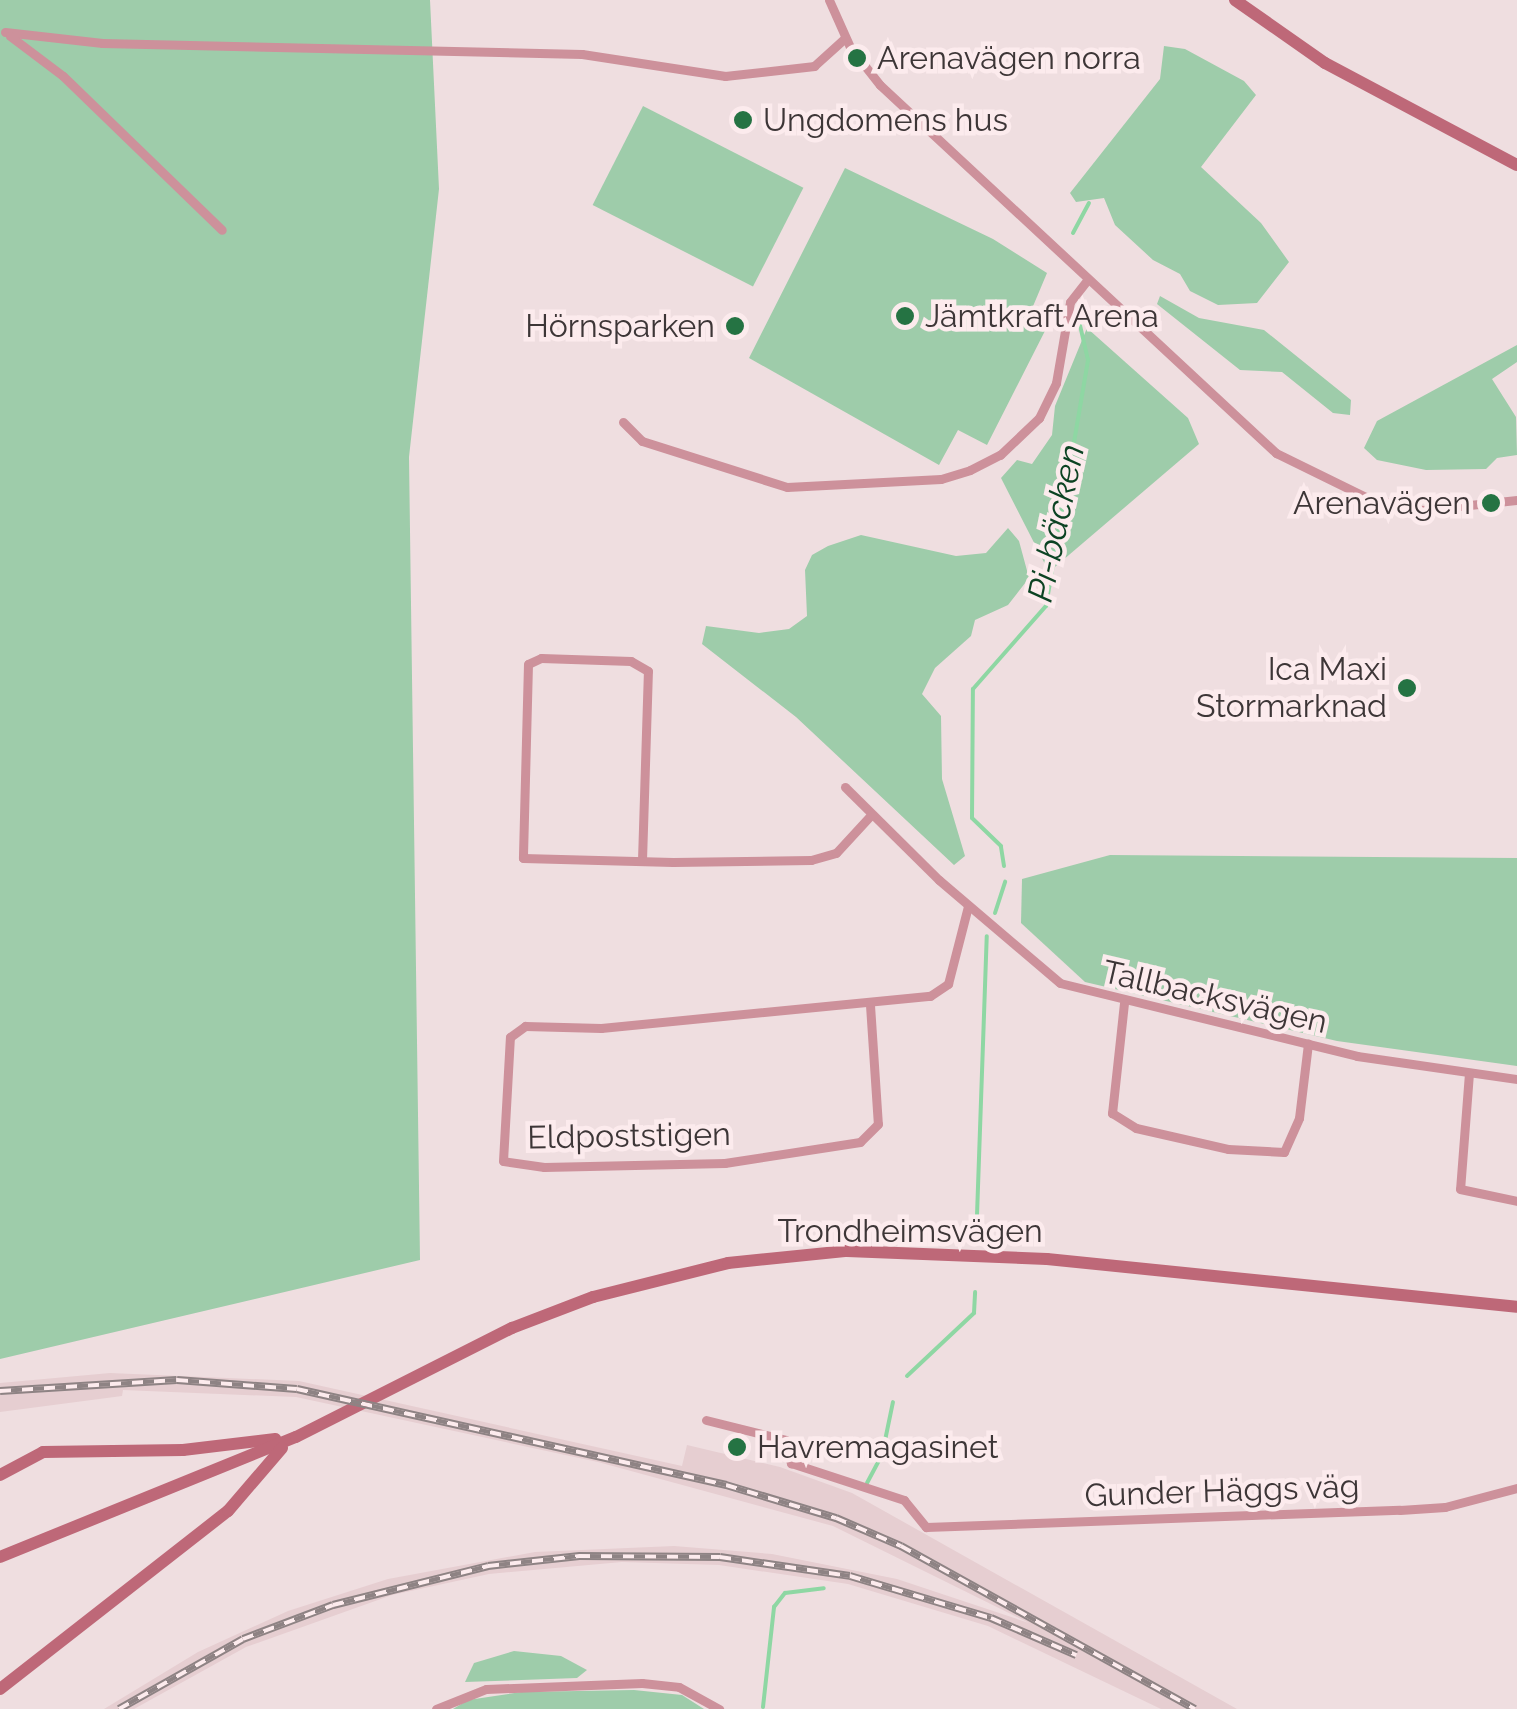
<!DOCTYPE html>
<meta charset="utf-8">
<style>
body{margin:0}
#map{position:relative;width:1517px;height:1709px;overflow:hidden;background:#efdee0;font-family:Raleway,sans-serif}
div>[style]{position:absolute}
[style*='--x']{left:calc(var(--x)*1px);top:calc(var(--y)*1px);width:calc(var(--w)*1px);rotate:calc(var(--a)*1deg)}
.built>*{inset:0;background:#e6ced1}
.green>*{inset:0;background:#9eccaa;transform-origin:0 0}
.stream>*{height:4px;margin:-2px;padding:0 2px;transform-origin:2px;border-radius:2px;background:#8ed7a3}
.street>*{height:9px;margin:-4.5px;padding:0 4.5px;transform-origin:4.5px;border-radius:4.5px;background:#cd919b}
.secondary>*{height:12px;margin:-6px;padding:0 6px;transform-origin:6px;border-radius:6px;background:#be6878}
.rail>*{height:8px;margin-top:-4px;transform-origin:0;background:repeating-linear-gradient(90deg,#fcebed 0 11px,#8e8384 0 22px);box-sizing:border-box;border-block:2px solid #8e8384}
.dots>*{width:28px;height:28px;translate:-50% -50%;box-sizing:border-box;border:5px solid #fcebed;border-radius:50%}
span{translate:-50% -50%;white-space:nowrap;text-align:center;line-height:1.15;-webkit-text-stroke:9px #fcebed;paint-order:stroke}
.poi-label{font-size:32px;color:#3d3637}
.left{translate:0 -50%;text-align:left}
.right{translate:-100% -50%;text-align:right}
.street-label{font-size:32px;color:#3d3637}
.water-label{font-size:35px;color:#0c4323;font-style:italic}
</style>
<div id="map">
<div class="built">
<i style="clip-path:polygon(110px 1373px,299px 1381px,682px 1466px,687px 1445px,780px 1467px,852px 1493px,1237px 1709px,1161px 1709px,988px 1626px,848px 1584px,719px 1565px,622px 1562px,489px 1574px,392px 1595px,246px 1647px,134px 1709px,104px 1709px,198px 1652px,288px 1611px,388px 1579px,535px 1552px,674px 1546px,772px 1554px,897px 1579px,1029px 1623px,833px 1526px,598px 1462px,296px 1397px,123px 1390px,122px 1396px,0 1412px,0 1383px)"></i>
</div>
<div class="green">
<i style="clip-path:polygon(0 0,430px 0,439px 189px,409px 457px,420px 1260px,0 1359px)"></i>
<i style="clip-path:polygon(1164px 46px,1185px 49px,1244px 81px,1256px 95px,1201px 167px,1261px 223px,1289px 262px,1257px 303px,1218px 305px,1190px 291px,1180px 274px,1153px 260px,1115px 225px,1104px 198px,1076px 202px,1070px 193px,1160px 79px)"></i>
<i style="left:643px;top:106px;width:180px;height:111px;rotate:27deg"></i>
<i style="clip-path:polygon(845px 168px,993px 239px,1047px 273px,1031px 311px,1050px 321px,987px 445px,958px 430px,939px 465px,749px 358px)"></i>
<i style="clip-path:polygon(1160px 296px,1199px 318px,1264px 330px,1351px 400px,1350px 415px,1333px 413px,1282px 372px,1240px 370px,1157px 304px)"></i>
<i style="clip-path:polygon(1087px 328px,1188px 418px,1199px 444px,1049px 572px,1001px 478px,1017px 460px,1032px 464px,1052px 435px,1055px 406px)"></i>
<i style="clip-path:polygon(1517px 345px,1517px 362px,1492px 379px,1516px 417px,1517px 455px,1497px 458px,1486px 469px,1426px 470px,1377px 460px,1364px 448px,1377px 421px)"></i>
<i style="clip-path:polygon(1008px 528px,1019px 541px,1029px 578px,1008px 605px,975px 620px,971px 636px,935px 668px,922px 694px,941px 716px,942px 779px,965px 856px,954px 865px,796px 717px,702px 644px,706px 626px,759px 633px,789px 629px,807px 616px,805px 570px,812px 555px,828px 546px,861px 535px,956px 556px,986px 553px)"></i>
<i style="clip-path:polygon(1110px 855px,1517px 858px,1517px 1066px,1337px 1041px,1085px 982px,1021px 923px,1022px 879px)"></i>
<i style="clip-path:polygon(514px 1651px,561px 1656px,587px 1670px,577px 1678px,465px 1682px,474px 1663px)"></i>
<i style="clip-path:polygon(634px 1690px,682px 1695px,704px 1709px,453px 1709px,468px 1700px,521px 1692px)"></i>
</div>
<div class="stream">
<i style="--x:1073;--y:233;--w:34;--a:-62"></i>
<i style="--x:1004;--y:866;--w:20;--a:-99"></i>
<i style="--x:1001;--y:846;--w:40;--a:-136"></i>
<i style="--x:972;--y:818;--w:129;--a:-89.6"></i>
<i style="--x:973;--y:689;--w:111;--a:-48.7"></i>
<i style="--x:1046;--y:606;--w:250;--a:-80.3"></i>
<i style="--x:1088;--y:360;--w:35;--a:-103"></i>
<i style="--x:995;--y:913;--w:33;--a:-72"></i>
<i style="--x:976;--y:1244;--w:308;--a:-88"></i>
<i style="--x:907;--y:1376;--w:92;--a:-43.2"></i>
<i style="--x:974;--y:1313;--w:21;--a:-87"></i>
<i style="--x:867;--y:1483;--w:32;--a:-62"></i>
<i style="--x:882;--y:1455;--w:54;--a:-78.3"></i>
<i style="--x:763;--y:1707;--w:101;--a:-83.7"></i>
<i style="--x:774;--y:1607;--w:18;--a:-52"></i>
<i style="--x:785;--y:1593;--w:39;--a:-7"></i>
</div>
<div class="street">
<i style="--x:829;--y:0;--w:51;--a:65.9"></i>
<i style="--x:850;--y:47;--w:48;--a:51.7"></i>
<i style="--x:880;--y:85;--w:541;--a:42.9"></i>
<i style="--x:1276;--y:453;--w:105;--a:26.1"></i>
<i style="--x:1370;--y:499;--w:53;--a:11.9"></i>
<i style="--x:1422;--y:510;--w:96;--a:-6"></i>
<i style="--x:5;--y:32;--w:98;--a:6.5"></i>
<i style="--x:102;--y:43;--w:480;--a:1.3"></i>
<i style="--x:582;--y:54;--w:145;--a:8.7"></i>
<i style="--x:725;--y:76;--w:90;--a:-6.4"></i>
<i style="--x:814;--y:66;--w:42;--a:-42.1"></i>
<i style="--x:10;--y:36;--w:66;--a:37"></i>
<i style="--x:63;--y:76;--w:221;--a:44.1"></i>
<i style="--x:623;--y:422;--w:27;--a:45"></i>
<i style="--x:642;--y:441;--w:152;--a:17.6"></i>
<i style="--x:787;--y:487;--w:154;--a:-3"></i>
<i style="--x:941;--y:479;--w:30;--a:-17"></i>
<i style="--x:970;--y:470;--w:34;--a:-27"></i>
<i style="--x:1000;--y:455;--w:54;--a:-43.5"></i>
<i style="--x:1039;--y:418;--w:39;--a:-64"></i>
<i style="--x:1056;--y:383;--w:82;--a:-80.2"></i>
<i style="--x:1070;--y:302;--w:29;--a:-52"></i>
<i style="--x:845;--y:787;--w:132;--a:44.7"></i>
<i style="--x:939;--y:880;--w:159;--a:40.4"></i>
<i style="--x:1060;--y:983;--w:306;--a:13.8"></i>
<i style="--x:1357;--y:1056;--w:162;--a:8.2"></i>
<i style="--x:642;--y:860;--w:189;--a:-88.2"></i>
<i style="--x:648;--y:671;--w:20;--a:-150"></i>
<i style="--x:631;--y:661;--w:90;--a:-178.1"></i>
<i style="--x:541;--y:658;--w:14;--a:155"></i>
<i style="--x:528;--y:664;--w:194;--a:91.5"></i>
<i style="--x:523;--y:858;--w:150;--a:1.5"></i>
<i style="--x:673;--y:862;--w:138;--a:-0.8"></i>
<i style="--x:811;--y:860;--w:26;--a:-16"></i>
<i style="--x:836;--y:853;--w:52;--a:-47.4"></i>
<i style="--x:1124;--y:1003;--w:111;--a:96.2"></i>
<i style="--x:1112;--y:1113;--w:28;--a:32"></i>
<i style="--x:1136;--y:1128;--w:94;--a:12.9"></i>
<i style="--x:1228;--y:1149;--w:56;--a:3.1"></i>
<i style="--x:1284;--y:1152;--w:37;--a:-66"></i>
<i style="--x:1299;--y:1118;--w:75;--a:-83.1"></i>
<i style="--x:870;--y:1005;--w:119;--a:86.2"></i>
<i style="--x:878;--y:1124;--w:25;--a:135"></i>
<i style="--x:860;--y:1142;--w:137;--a:171.2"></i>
<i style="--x:725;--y:1163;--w:181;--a:178.7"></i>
<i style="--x:544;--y:1167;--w:41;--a:-171.7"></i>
<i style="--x:503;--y:1161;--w:124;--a:-86.8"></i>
<i style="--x:510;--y:1037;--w:19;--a:-36"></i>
<i style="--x:525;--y:1026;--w:76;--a:1.5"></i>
<i style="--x:601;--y:1028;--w:331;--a:-5.6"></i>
<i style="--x:930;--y:996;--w:22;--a:-34"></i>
<i style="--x:948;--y:984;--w:81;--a:-75.6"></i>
<i style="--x:1469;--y:1073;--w:116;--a:94.4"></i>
<i style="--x:1460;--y:1189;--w:58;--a:11.9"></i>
<i style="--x:706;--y:1420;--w:82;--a:14"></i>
<i style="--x:786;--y:1440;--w:24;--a:78"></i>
<i style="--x:791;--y:1463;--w:119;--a:18.1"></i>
<i style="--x:904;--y:1500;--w:35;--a:51"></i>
<i style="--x:926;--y:1527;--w:474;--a:-2.1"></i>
<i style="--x:1400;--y:1510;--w:45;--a:-3.8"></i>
<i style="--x:1445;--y:1507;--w:74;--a:-14.8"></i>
<i style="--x:436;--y:1709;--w:54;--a:-21.8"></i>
<i style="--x:486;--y:1689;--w:156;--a:-2.2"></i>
<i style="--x:642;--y:1683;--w:37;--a:6"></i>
<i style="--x:679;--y:1687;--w:46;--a:28.8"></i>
</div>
<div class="secondary">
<i style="--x:1235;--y:0;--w:110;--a:35"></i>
<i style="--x:1325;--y:63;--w:217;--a:28"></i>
<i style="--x:0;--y:1475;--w:49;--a:-28.1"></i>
<i style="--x:43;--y:1452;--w:140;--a:-0.8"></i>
<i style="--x:183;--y:1450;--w:93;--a:-6.8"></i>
<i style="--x:0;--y:1557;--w:319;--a:-22.1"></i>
<i style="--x:296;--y:1437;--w:242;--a:-26.8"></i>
<i style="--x:512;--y:1328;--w:87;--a:-20.9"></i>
<i style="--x:593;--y:1297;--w:139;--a:-14.1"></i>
<i style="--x:728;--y:1263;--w:120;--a:-5.8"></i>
<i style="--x:847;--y:1251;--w:200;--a:2.3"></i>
<i style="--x:1047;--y:1259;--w:472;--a:5.8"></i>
<i style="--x:0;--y:1689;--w:289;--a:-38"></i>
<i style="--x:228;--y:1511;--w:83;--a:-49.4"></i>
</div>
<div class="rail">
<i style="--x:0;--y:1391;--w:177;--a:-3.6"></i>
<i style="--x:177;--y:1380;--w:120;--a:4.3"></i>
<i style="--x:297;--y:1389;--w:440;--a:12.6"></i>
<i style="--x:726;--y:1485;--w:115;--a:16.7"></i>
<i style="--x:836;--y:1518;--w:71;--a:23.3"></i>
<i style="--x:901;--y:1546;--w:336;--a:29"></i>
<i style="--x:119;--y:1709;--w:142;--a:-29.4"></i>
<i style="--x:243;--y:1639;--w:96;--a:-20.7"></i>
<i style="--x:333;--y:1605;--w:160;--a:-14.1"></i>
<i style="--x:488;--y:1566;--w:92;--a:-6.3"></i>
<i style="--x:579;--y:1556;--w:141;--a:0.4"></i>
<i style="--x:720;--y:1557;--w:131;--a:8.3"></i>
<i style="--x:850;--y:1576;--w:147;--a:16.6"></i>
<i style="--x:991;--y:1618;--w:93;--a:23.5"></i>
</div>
<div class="dots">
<i style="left:857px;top:58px;background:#257343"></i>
<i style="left:743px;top:120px;background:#257343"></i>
<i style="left:905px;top:316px;background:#257343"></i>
<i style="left:735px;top:326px;background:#257343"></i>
<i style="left:1491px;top:503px;background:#257343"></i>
<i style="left:1407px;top:688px;background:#257343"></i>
<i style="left:737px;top:1447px;background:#257343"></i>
</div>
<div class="poi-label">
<span class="left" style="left:877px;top:58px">Arenavägen norra</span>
<span class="left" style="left:763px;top:120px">Ungdomens hus</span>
<span class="left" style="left:925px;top:316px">Jämtkraft Arena</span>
<span class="right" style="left:715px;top:326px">Hörnsparken</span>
<span class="right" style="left:1471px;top:503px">Arenavägen</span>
<span class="right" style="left:1387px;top:688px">Ica Maxi<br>Stormarknad</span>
<span class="left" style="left:757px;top:1447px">Havremagasinet</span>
</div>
<div class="street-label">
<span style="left:1215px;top:997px;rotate:13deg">Tallbacksvägen</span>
<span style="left:629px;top:1136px;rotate:-1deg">Eldpoststigen</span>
<span style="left:910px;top:1231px">Trondheimsvägen</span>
<span style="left:1222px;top:1491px;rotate:-2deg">Gunder Häggs väg</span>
</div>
<div class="water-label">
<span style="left:1056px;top:523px;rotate:-78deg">Pi-bäcken</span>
</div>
</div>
